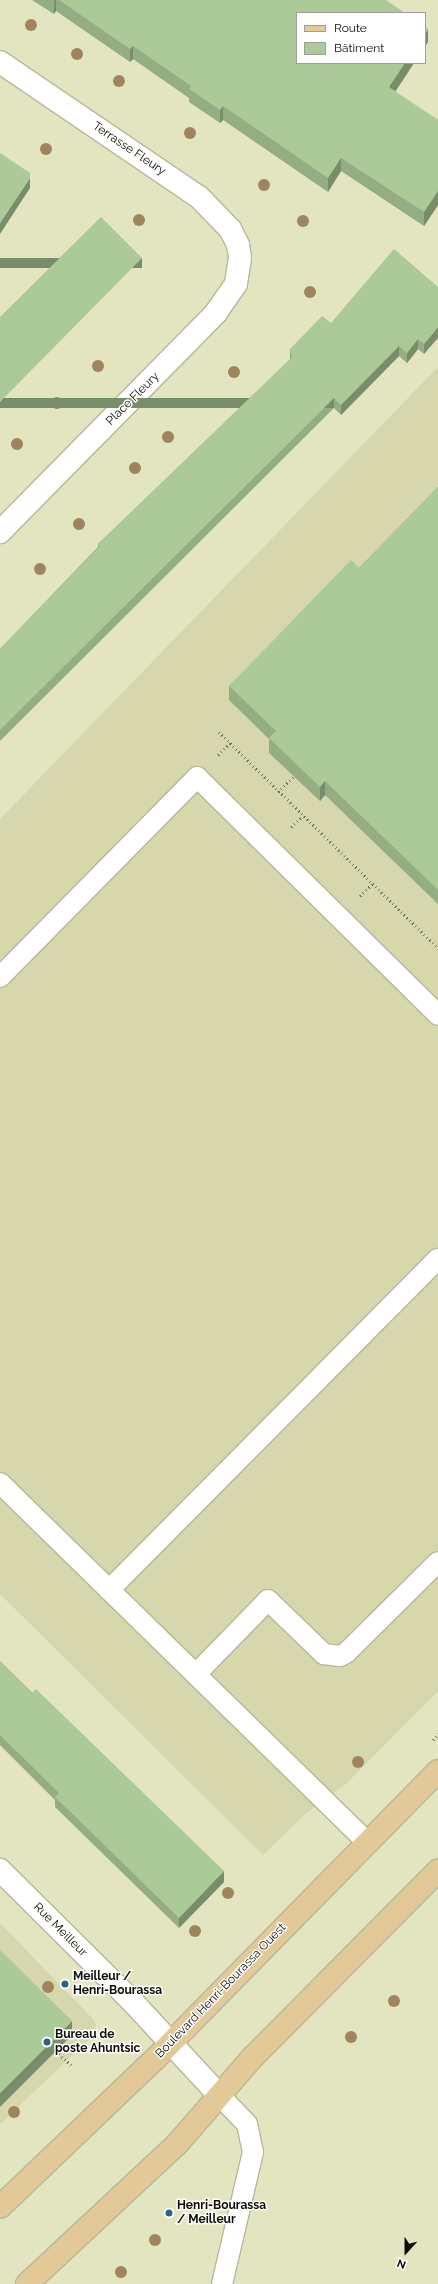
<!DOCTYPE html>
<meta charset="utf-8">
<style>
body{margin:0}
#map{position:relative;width:438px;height:2284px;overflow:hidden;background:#e3e4c0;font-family:Raleway,sans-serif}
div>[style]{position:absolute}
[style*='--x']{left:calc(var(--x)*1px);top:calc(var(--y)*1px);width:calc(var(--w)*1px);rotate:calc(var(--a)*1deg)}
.built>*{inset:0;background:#d7d7ad}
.path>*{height:2.5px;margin-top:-1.25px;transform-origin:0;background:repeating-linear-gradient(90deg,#72735d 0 1px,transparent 0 4px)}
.roads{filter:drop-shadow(1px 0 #b8b896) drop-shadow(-1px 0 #b8b896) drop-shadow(0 1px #b8b896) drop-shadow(0 -1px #b8b896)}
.service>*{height:20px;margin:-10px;padding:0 10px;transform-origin:10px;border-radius:10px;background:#fff}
.minor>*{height:22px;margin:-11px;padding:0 11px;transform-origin:11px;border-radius:11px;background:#fff}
.primary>*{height:22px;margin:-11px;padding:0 11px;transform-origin:11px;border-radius:11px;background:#e3c997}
.trees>*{width:12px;height:12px;margin:-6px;border-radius:50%;background:#9e855f}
.wall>*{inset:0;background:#94ad83}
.shaded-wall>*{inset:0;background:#788d6a;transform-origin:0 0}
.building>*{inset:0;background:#acc998}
.dots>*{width:11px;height:11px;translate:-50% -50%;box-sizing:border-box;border:2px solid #fff;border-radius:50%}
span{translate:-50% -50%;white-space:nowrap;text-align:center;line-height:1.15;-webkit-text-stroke:3px #fff;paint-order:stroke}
.street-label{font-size:12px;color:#0d0d03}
.poi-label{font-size:12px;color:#0d0d03;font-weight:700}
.left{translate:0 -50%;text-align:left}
.legend{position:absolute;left:296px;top:12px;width:130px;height:52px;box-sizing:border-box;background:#fff;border:1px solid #9e9e9a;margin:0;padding:5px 7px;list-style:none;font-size:12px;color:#0d0d03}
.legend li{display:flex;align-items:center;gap:8px;height:20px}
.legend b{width:20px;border:1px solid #9e9e9a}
.north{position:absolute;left:386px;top:2232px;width:40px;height:40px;-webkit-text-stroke:3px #fff;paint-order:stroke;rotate:201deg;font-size:11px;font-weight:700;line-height:16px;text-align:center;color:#0d0d03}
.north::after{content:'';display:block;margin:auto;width:14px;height:18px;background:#0d0d03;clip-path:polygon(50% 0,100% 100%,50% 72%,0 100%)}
</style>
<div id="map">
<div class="built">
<i style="clip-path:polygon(438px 367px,438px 1691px,346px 1784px,304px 1815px,263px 1855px,0 1594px,0 819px)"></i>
<i style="clip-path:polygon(0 1923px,93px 2019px,96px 2025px,94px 2035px,0 2124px)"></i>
</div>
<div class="path">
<i style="--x:219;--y:732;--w:308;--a:44.6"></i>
<i style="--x:218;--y:755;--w:17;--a:-45"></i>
<i style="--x:278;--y:792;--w:23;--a:-45"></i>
<i style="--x:291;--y:827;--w:16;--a:-43"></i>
<i style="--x:360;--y:896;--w:17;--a:-45"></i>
<i style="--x:433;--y:1740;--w:8;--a:-50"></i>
<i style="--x:56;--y:2051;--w:22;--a:43"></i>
</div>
<div class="roads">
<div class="service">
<i style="--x:0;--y:977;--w:281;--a:-45.4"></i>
<i style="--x:197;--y:777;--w:339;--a:44.6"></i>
<i style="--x:0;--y:1483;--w:513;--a:44.37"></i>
<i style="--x:109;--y:1590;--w:467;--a:-45.2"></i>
<i style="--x:196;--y:1674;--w:103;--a:-45.8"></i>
<i style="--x:268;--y:1600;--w:78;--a:44"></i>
<i style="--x:324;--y:1654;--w:16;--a:7"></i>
<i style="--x:340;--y:1656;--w:7;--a:-27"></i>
<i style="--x:346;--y:1653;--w:129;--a:-44.7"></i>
<i style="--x:219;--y:2095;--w:40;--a:46"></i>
<i style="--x:247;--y:2124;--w:29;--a:78"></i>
<i style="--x:253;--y:2152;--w:136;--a:103.2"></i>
</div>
<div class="minor">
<i style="--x:0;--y:62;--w:240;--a:34.2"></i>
<i style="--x:199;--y:197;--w:45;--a:45.9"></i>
<i style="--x:230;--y:229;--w:18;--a:63"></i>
<i style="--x:238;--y:245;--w:13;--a:81"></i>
<i style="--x:240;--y:258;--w:26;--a:99"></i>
<i style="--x:236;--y:284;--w:35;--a:125"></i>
<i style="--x:216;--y:313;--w:308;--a:134.6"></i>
<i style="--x:0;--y:1870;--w:185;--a:44.8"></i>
<i style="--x:131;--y:2000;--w:129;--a:47.2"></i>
</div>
<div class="primary">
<i style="--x:0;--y:2207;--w:216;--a:-43.7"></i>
<i style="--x:156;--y:2058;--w:402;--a:-45.5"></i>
<i style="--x:27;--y:2284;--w:207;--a:-43"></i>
<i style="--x:178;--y:2143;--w:113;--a:-49"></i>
<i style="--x:252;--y:2058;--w:264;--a:-45.2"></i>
</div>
</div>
<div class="trees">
<i style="left:31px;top:25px"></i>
<i style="left:77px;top:54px"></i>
<i style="left:119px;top:81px"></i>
<i style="left:190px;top:133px"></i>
<i style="left:46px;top:149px"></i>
<i style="left:264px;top:185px"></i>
<i style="left:139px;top:220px"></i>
<i style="left:303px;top:221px"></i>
<i style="left:310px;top:292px"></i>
<i style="left:98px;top:366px"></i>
<i style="left:234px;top:372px"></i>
<i style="left:57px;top:403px"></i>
<i style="left:168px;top:437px"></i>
<i style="left:17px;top:444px"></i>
<i style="left:135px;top:468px"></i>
<i style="left:79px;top:524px"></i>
<i style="left:40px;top:569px"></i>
<i style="left:358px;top:1762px"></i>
<i style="left:228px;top:1893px"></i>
<i style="left:195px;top:1931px"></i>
<i style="left:48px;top:1987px"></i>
<i style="left:394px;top:2001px"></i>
<i style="left:351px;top:2037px"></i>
<i style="left:14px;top:2112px"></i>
<i style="left:155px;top:2240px"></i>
<i style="left:121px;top:2272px"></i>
</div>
<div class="wall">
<i style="clip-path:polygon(32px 0,361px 0,297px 63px,414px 63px,395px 92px,438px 120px,438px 205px,424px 226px,341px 171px,328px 192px,223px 120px,220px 123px,189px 102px,189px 98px,133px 59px,130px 62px,56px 11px,54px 14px)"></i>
<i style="clip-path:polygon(438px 287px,424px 354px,418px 349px,407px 363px,399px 356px,341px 415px,334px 408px,0 741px,0 649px,98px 547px,98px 544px,290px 360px,290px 349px,331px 323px)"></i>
<i style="clip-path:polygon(438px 487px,438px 904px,325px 795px,320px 801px,269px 753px,269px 739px,229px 700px,229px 686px,359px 568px)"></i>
<i style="clip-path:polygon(0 1661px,224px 1882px,179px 1928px,55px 1807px,55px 1800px,0 1745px)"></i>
</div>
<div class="shaded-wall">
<i style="clip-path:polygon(55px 0,56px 0,56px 11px,54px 14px,54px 1px)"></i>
<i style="clip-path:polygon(428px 29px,428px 42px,425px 47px,425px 34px)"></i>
<i style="clip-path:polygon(133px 46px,133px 59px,130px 62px,130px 49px)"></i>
<i style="clip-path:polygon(405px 63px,414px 63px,389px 101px,389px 87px)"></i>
<i style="clip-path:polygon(223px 106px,223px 120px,220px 123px,220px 110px)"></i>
<i style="clip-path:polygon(341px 158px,341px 171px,328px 192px,328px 178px)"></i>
<i style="clip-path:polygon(30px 178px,30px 188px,0 234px,0 223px)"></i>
<i style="clip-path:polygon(438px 191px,438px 205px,424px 226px,424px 212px)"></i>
<i style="left:142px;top:258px;width:10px;height:202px;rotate:90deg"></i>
<i style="clip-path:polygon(438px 327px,438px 338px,424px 354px,424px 344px)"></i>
<i style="clip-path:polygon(418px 339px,418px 349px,407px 363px,407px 353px)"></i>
<i style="clip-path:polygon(399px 346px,399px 356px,341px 415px,341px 405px)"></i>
<i style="left:334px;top:398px;width:10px;height:471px;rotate:90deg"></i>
<i style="clip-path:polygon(325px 781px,325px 795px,320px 801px,320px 787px)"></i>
<i style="clip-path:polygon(224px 1871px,224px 1882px,179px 1928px,179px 1918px)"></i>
<i style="clip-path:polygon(72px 2021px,72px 2035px,0 2107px,0 2093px)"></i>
</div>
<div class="building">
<i style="clip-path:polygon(59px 0,386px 0,405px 13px,297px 13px,297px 63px,405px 63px,389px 87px,438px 120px,438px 191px,424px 212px,341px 158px,328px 178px,223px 106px,220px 110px,189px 89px,191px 86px,133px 46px,130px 49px)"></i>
<i style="clip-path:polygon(425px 26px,428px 29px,425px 34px)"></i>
<i style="clip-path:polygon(0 153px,30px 173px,30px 178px,0 223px)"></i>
<i style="clip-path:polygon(101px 217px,142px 258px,0 402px,0 317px)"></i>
<i style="clip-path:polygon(394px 249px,438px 287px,438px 327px,424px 344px,418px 339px,407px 353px,399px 346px,341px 405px,334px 398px,0 730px,0 649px,100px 546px,98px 544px,292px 357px,290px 349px,322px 316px,331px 323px)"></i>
<i style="clip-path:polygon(438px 487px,438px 890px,325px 781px,320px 787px,269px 738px,276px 731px,229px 686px,351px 560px,359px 568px)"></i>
<i style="clip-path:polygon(0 1661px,32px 1693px,36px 1689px,224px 1871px,179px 1918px,55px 1797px,59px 1793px,0 1735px)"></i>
<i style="clip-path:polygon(0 1950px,72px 2021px,0 2093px)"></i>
</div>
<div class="dots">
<i style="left:65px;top:1984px;background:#2f627f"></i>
<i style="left:47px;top:2042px;background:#2f627f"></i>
<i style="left:169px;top:2213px;background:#2f627f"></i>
</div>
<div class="street-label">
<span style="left:129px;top:149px;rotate:34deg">Terrasse Fleury</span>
<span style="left:133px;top:399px;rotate:-45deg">Place Fleury</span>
<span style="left:60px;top:1930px;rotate:45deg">Rue Meilleur</span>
<span style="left:221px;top:1991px;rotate:-46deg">Boulevard Henri-Bourassa Ouest</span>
</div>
<div class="poi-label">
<span class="left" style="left:73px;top:1984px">Meilleur /<br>Henri-Bourassa</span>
<span class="left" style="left:55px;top:2042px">Bureau de<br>poste Ahuntsic</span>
<span class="left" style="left:177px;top:2213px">Henri-Bourassa<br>/ Meilleur</span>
</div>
<ul class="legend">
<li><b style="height:5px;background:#e3c997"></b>Route</li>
<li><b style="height:11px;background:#acc998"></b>Bâtiment</li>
</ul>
<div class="north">N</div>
</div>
